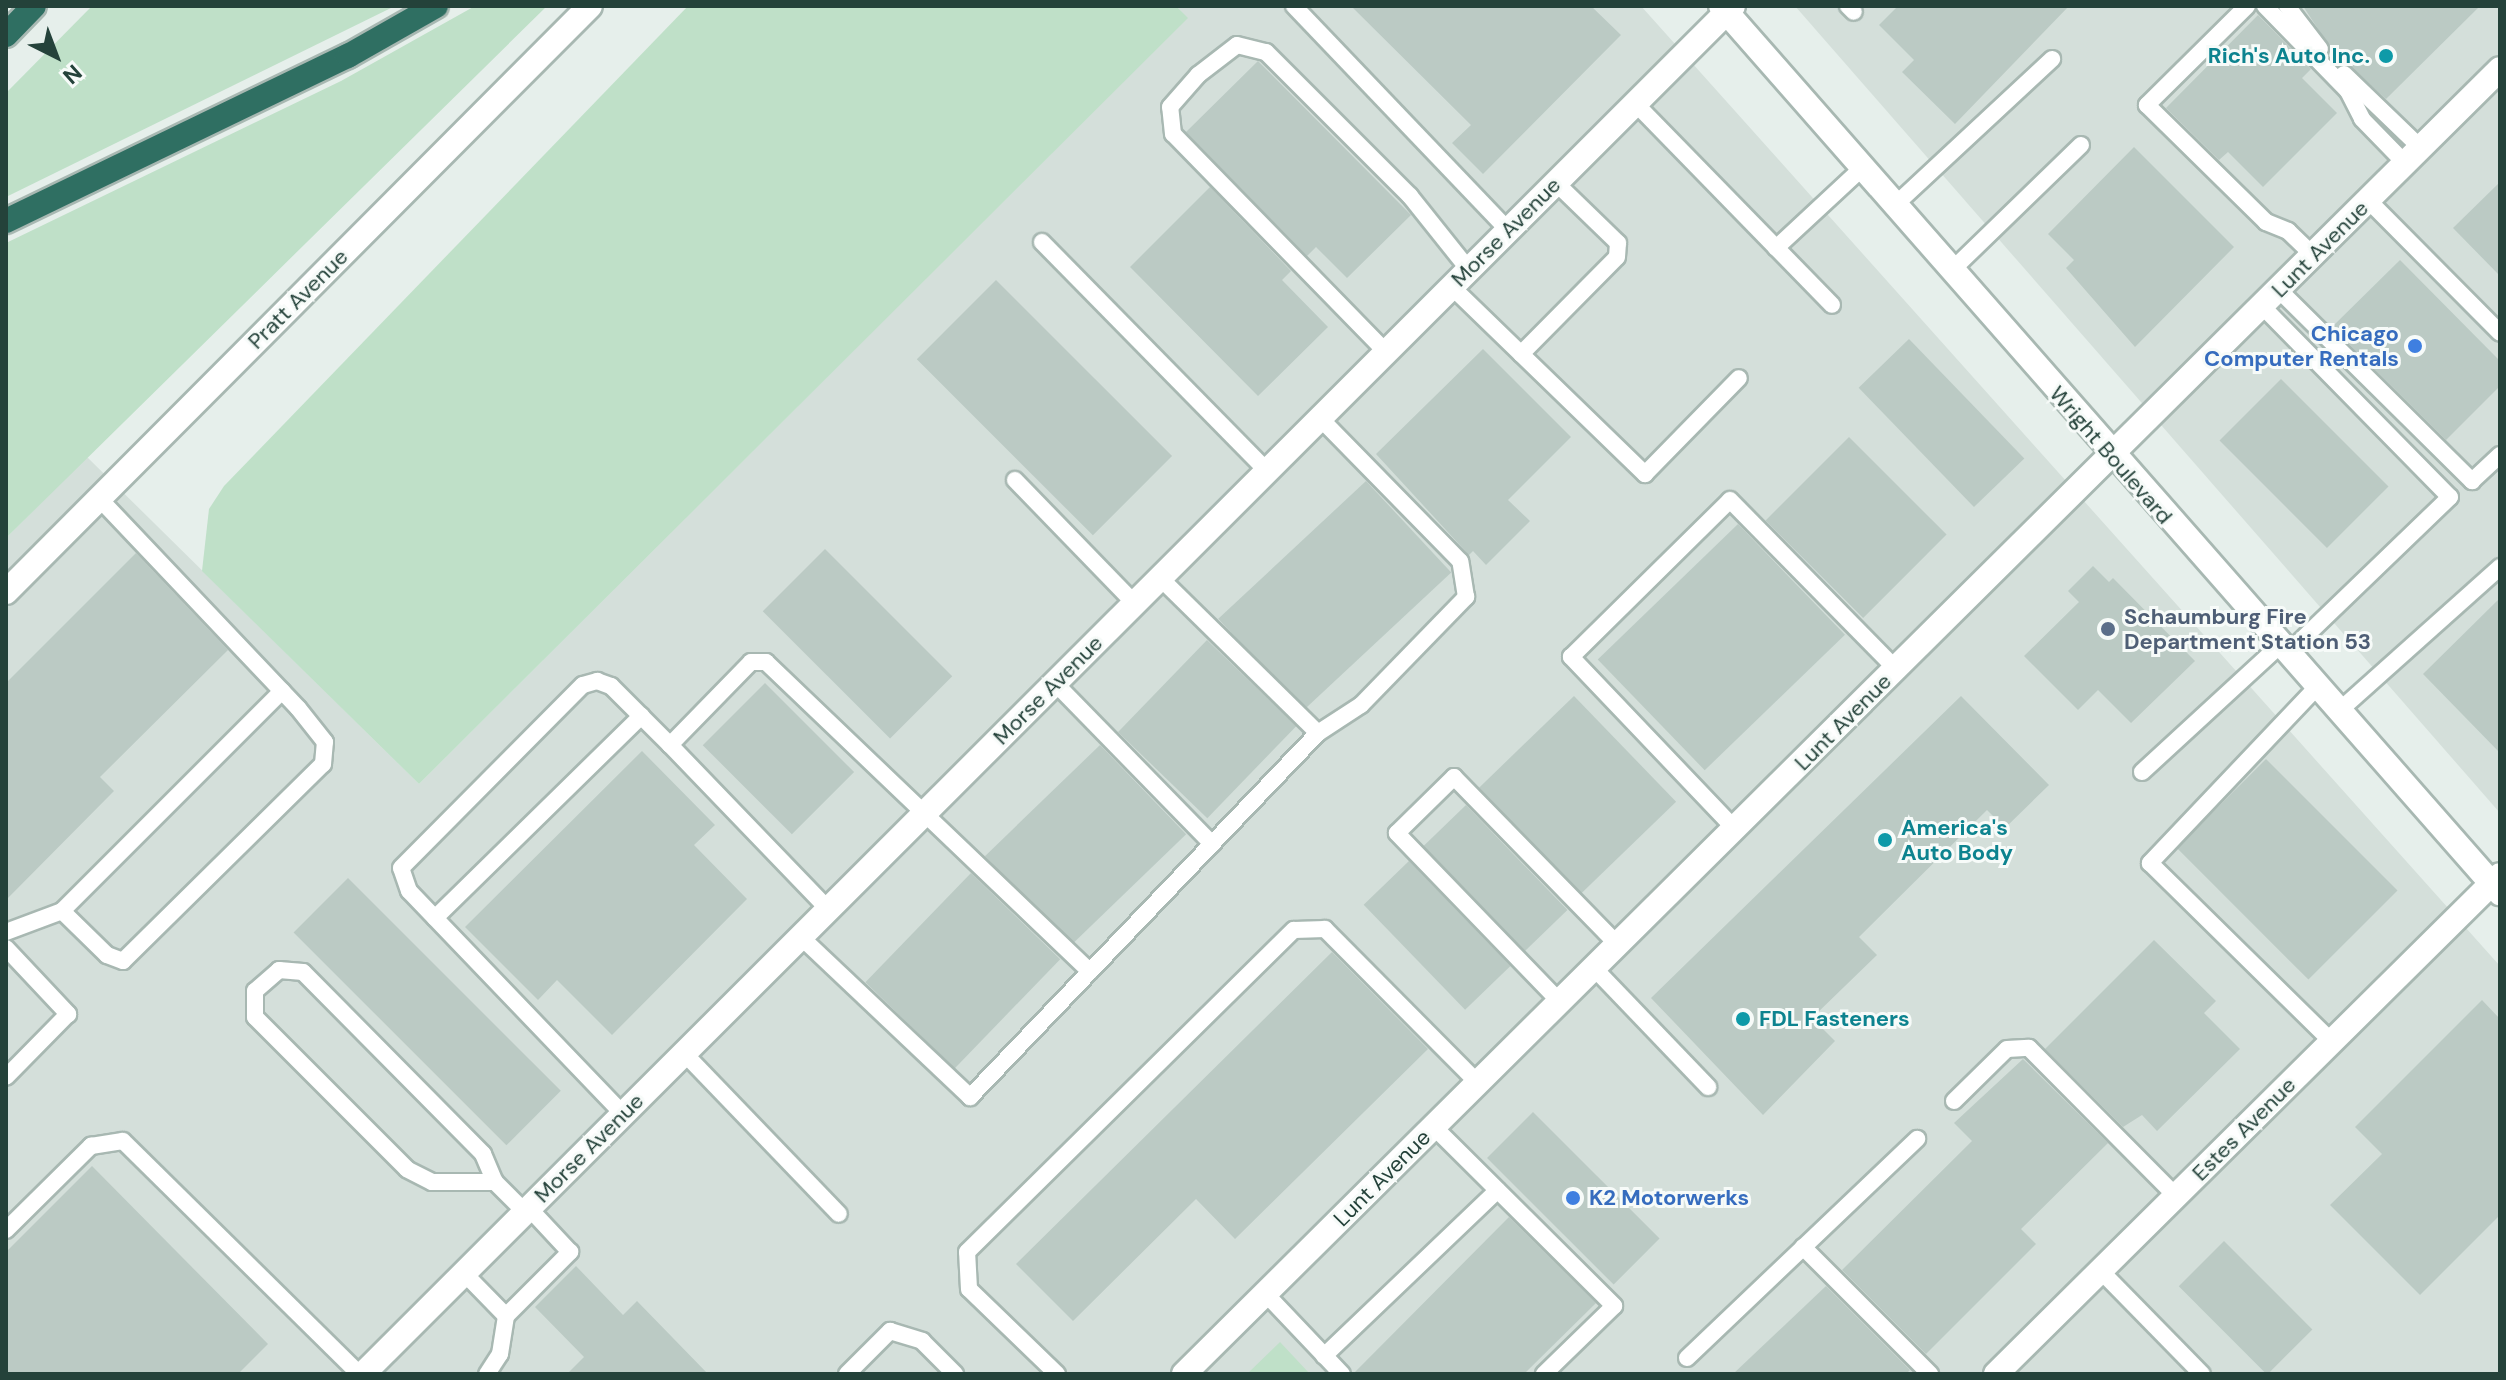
<!DOCTYPE html>
<style>
body{margin:0}
#map{position:relative;width:2506px;height:1380px;overflow:hidden;background:#e6efeb;font-family:"DM Sans",sans-serif}
div>[style]{position:absolute}
[style*='--x']{left:calc(var(--x)*1px);top:calc(var(--y)*1px);width:calc(var(--w)*1px);rotate:calc(var(--a)*1deg)}
.built>*{inset:0;background:#d4dfda}
.green>*{inset:0;background:#bfe0c8}
.building>*{inset:0;background:#bbcac4;transform-origin:0 0}
.roads{filter:drop-shadow(2px 0 #a8b8b2) drop-shadow(-2px 0 #a8b8b2) drop-shadow(0 2px #a8b8b2) drop-shadow(0 -2px #a8b8b2)}
.lane>*{height:16px;margin:-8px;padding:0 8px;transform-origin:8px;border-radius:8px;background:#fff}
.street>*{height:24px;margin:-12px;padding:0 12px;transform-origin:12px;border-radius:12px;background:#fff}
.secondary>*{height:24px;margin:-12px;padding:0 12px;transform-origin:12px;border-radius:12px;background:#fff}
.highway>*{height:24px;margin:-12px;padding:0 12px;transform-origin:12px;border-radius:12px;background:#2f6f62}
.dots>*{width:22px;height:22px;translate:-50% -50%;box-sizing:border-box;border:4px solid #f7fbf9;border-radius:50%}
span{translate:-50% -50%;white-space:nowrap;text-align:center;line-height:1.15;-webkit-text-stroke:6px #f7fbf9;paint-order:stroke}
.culture-label{font-size:22px;color:#0d838f;font-weight:700}
.right{translate:-100% -50%;text-align:right}
.left{translate:0 -50%;text-align:left}
.street-label{font-size:22px;color:#24423a}
.shop-label{font-size:22px;color:#366cbe;font-weight:700}
.service-label{font-size:22px;color:#4e5e75;font-weight:700}
.frame{position:absolute;inset:0;border:8px solid #24423a;pointer-events:none}
.north{position:absolute;left:16px;top:16px;width:80px;height:80px;-webkit-text-stroke:6px #f7fbf9;paint-order:stroke;rotate:138deg;font-size:22px;font-weight:700;line-height:32px;text-align:center;color:#24423a}
.north::after{content:'';display:block;margin:auto;width:28px;height:36px;background:#24423a;clip-path:polygon(50% 0,100% 100%,50% 72%,0 100%)}
</style>
<div id="map">
<div class="built">
<i style="clip-path:polygon(1176px 6px,1641px 6px,2500px 966px,2500px 1374px,6px 1374px,6px 538px,87px 457px,419px 784px,1187px 18px)"></i>
<i style="clip-path:polygon(1795px 6px,2500px 6px,2500px 813px)"></i>
</div>
<div class="green">
<i style="clip-path:polygon(92px 6px,395px 6px,6px 197px,6px 93px)"></i>
<i style="clip-path:polygon(475px 6px,547px 6px,6px 538px,6px 243px,341px 81px)"></i>
<i style="clip-path:polygon(688px 6px,1176px 6px,1188px 18px,419px 784px,202px 571px,209px 509px,224px 486px)"></i>
<i style="clip-path:polygon(1280px 1342px,1310px 1374px,1247px 1374px)"></i>
</div>
<div class="building">
<i style="clip-path:polygon(1351px 6px,1591px 6px,1621px 35px,1483px 174px,1452px 143px,1471px 125px)"></i>
<i style="clip-path:polygon(1898px 6px,2069px 6px,1955px 124px,1902px 72px,1914px 60px,1879px 25px)"></i>
<i style="clip-path:polygon(2303px 6px,2480px 6px,2386px 99px,2331px 49px)"></i>
<i style="clip-path:polygon(2258px 15px,2311px 69px,2302px 78px,2337px 113px,2263px 187px,2228px 152px,2219px 160px,2166px 108px)"></i>
<i style="clip-path:polygon(1258px 61px,1411px 215px,1347px 278px,1316px 247px,1307px 256px,1186px 132px)"></i>
<i style="clip-path:polygon(2134px 147px,2234px 247px,2135px 347px,2066px 268px,2074px 260px,2048px 234px)"></i>
<i style="clip-path:polygon(2500px 182px,2500px 276px,2453px 228px)"></i>
<i style="clip-path:polygon(1210px 187px,1291px 271px,1282px 280px,1328px 327px,1258px 396px,1130px 267px)"></i>
<i style="clip-path:polygon(2400px 260px,2500px 361px,2500px 386px,2446px 440px,2332px 327px)"></i>
<i style="left:996px;top:280px;width:249px;height:112px;rotate:45deg"></i>
<i style="left:1909px;top:339px;width:166px;height:70px;rotate:46deg"></i>
<i style="clip-path:polygon(1483px 349px,1571px 437px,1508px 500px,1530px 521px,1486px 565px,1473px 551px,1469px 555px,1376px 454px)"></i>
<i style="left:2281px;top:379px;width:152px;height:87px;rotate:45deg"></i>
<i style="left:1849px;top:437px;width:138px;height:118px;rotate:45deg"></i>
<i style="left:1366px;top:481px;width:125px;height:202px;rotate:47deg"></i>
<i style="left:1738px;top:524px;width:154px;height:195px;rotate:46deg"></i>
<i style="left:825px;top:549px;width:180px;height:88px;rotate:45deg"></i>
<i style="clip-path:polygon(136px 553px,228px 650px,100px 777px,114px 791px,6px 900px,6px 683px)"></i>
<i style="clip-path:polygon(2093px 566px,2109px 582px,2113px 578px,2195px 661px,2131px 723px,2098px 690px,2078px 710px,2024px 656px,2079px 602px,2068px 591px)"></i>
<i style="clip-path:polygon(2500px 598px,2500px 753px,2423px 674px)"></i>
<i style="left:1207px;top:640px;width:124px;height:128px;rotate:44deg"></i>
<i style="left:765px;top:683px;width:126px;height:88px;rotate:45deg"></i>
<i style="left:1574px;top:696px;width:147px;height:132px;rotate:46deg"></i>
<i style="clip-path:polygon(1961px 696px,2049px 785px,2005px 828px,1987px 810px,1859px 937px,1877px 955px,1812px 1018px,1835px 1041px,1763px 1115px,1651px 998px)"></i>
<i style="left:1100px;top:745px;width:124px;height:160px;rotate:46deg"></i>
<i style="clip-path:polygon(642px 751px,715px 825px,694px 845px,747px 899px,612px 1035px,557px 980px,538px 1000px,465px 927px)"></i>
<i style="left:2266px;top:759px;width:186px;height:126px;rotate:45deg"></i>
<i style="left:1466px;top:805px;width:146px;height:59px;rotate:46deg"></i>
<i style="left:1409px;top:861px;width:146px;height:63px;rotate:46deg"></i>
<i style="left:971px;top:873px;width:124px;height:152px;rotate:44deg"></i>
<i style="left:348px;top:878px;width:301px;height:77px;rotate:45deg"></i>
<i style="clip-path:polygon(2154px 940px,2216px 1001px,2204px 1013px,2240px 1049px,2157px 1131px,2142px 1115px,2123px 1127px,2045px 1049px)"></i>
<i style="clip-path:polygon(1332px 952px,1428px 1049px,1235px 1239px,1196px 1199px,1073px 1321px,1016px 1264px)"></i>
<i style="clip-path:polygon(2482px 1000px,2500px 1019px,2500px 1215px,2420px 1295px,2330px 1205px,2382px 1154px,2355px 1127px)"></i>
<i style="clip-path:polygon(2023px 1059px,2108px 1143px,2021px 1229px,2036px 1244px,1926px 1354px,1842px 1270px,1972px 1141px,1954px 1123px)"></i>
<i style="left:1533px;top:1112px;width:179px;height:65px;rotate:45deg"></i>
<i style="clip-path:polygon(92px 1166px,268px 1344px,238px 1374px,6px 1374px,6px 1252px)"></i>
<i style="clip-path:polygon(1509px 1217px,1596px 1303px,1524px 1374px,1353px 1374px)"></i>
<i style="left:2224px;top:1241px;width:125px;height:64px;rotate:45deg"></i>
<i style="clip-path:polygon(576px 1266px,623px 1315px,637px 1301px,708px 1374px,567px 1374px,584px 1357px,535px 1307px)"></i>
<i style="clip-path:polygon(1826px 1286px,1910px 1370px,1906px 1374px,1733px 1374px)"></i>
</div>
<div class="roads">
<div class="lane">
<i style="--x:1294;--y:6;--w:310;--a:46.3"></i>
<i style="--x:1848;--y:6;--w:8;--a:45"></i>
<i style="--x:2247;--y:6;--w:141;--a:135.3"></i>
<i style="--x:2147;--y:105;--w:167;--a:44.5"></i>
<i style="--x:2266;--y:222;--w:24;--a:22"></i>
<i style="--x:2288;--y:231;--w:35;--a:44"></i>
<i style="--x:2265;--y:6;--w:119;--a:45.7"></i>
<i style="--x:2348;--y:91;--w:31;--a:63"></i>
<i style="--x:2362;--y:119;--w:62;--a:45.7"></i>
<i style="--x:2287;--y:6;--w:54;--a:52.5"></i>
<i style="--x:2344;--y:74;--w:107;--a:43.9"></i>
<i style="--x:1635;--y:103;--w:282;--a:45.7"></i>
<i style="--x:2368;--y:200;--w:187;--a:45.2"></i>
<i style="--x:1894;--y:206;--w:216;--a:-42.9"></i>
<i style="--x:1042;--y:242;--w:321;--a:45.5"></i>
<i style="--x:1776;--y:248;--w:116;--a:-42.9"></i>
<i style="--x:1951;--y:271;--w:181;--a:-44.1"></i>
<i style="--x:1452;--y:287;--w:269;--a:44.1"></i>
<i style="--x:1645;--y:474;--w:134;--a:-45.6"></i>
<i style="--x:2279;--y:290;--w:272;--a:44.7"></i>
<i style="--x:2472;--y:481;--w:38;--a:-43"></i>
<i style="--x:2262;--y:306;--w:268;--a:45.5"></i>
<i style="--x:2450;--y:497;--w:226;--a:136.1"></i>
<i style="--x:1386;--y:352;--w:305;--a:-134.3"></i>
<i style="--x:1173;--y:134;--w:27;--a:-96"></i>
<i style="--x:1170;--y:107;--w:43;--a:-48.8"></i>
<i style="--x:1198;--y:75;--w:49;--a:-37.6"></i>
<i style="--x:1237;--y:45;--w:30;--a:14"></i>
<i style="--x:1266;--y:52;--w:204;--a:45"></i>
<i style="--x:1410;--y:196;--w:95;--a:51.4"></i>
<i style="--x:1521;--y:354;--w:136;--a:-45.3"></i>
<i style="--x:1617;--y:257;--w:14;--a:-86"></i>
<i style="--x:1618;--y:243;--w:86;--a:-135.9"></i>
<i style="--x:1015;--y:480;--w:171;--a:45.9"></i>
<i style="--x:1055;--y:683;--w:225;--a:45.7"></i>
<i style="--x:2317;--y:687;--w:243;--a:133.5"></i>
<i style="--x:2150;--y:863;--w:255;--a:44.5"></i>
<i style="--x:2339;--y:711;--w:216;--a:-41.8"></i>
<i style="--x:1318;--y:733;--w:51;--a:-33.1"></i>
<i style="--x:1361;--y:705;--w:151;--a:-45.8"></i>
<i style="--x:1466;--y:597;--w:36;--a:-99"></i>
<i style="--x:1460;--y:561;--w:200;--a:-134.4"></i>
<i style="--x:2142;--y:772;--w:188;--a:-42.6"></i>
<i style="--x:1735;--y:829;--w:238;--a:-133.6"></i>
<i style="--x:1571;--y:657;--w:223;--a:-44.6"></i>
<i style="--x:1730;--y:500;--w:237;--a:45.5"></i>
<i style="--x:828;--y:909;--w:228;--a:-133.9"></i>
<i style="--x:670;--y:745;--w:116;--a:-45.7"></i>
<i style="--x:751;--y:662;--w:15;--a:0"></i>
<i style="--x:766;--y:662;--w:448;--a:43.7"></i>
<i style="--x:62;--y:911;--w:311;--a:-45"></i>
<i style="--x:435;--y:918;--w:289;--a:-44.4"></i>
<i style="--x:6;--y:932;--w:60;--a:-20.6"></i>
<i style="--x:62;--y:911;--w:63;--a:44.4"></i>
<i style="--x:107;--y:955;--w:17;--a:21"></i>
<i style="--x:123;--y:961;--w:281;--a:-44.6"></i>
<i style="--x:323;--y:764;--w:22;--a:-85"></i>
<i style="--x:325;--y:742;--w:43;--a:-128.5"></i>
<i style="--x:298;--y:708;--w:289;--a:-133.5"></i>
<i style="--x:801;--y:937;--w:233;--a:43.4"></i>
<i style="--x:970;--y:1097;--w:504;--a:-46.29"></i>
<i style="--x:1318;--y:733;--w:221;--a:-135.5"></i>
<i style="--x:6;--y:948;--w:91;--a:46.8"></i>
<i style="--x:68;--y:1014;--w:88;--a:134.5"></i>
<i style="--x:1594;--y:968;--w:165;--a:46.2"></i>
<i style="--x:1560;--y:1002;--w:235;--a:-134"></i>
<i style="--x:1397;--y:833;--w:80;--a:-44.5"></i>
<i style="--x:1454;--y:777;--w:235;--a:45.7"></i>
<i style="--x:684;--y:1053;--w:223;--a:46.1"></i>
<i style="--x:1954;--y:1101;--w:74;--a:-44.5"></i>
<i style="--x:2007;--y:1049;--w:22;--a:-3"></i>
<i style="--x:2029;--y:1048;--w:209;--a:45.2"></i>
<i style="--x:623;--y:1114;--w:309;--a:-133.8"></i>
<i style="--x:409;--y:891;--w:24;--a:-109"></i>
<i style="--x:401;--y:868;--w:258;--a:-45.2"></i>
<i style="--x:583;--y:685;--w:15;--a:-16"></i>
<i style="--x:597;--y:681;--w:15;--a:20"></i>
<i style="--x:611;--y:686;--w:83;--a:45"></i>
<i style="--x:1434;--y:1127;--w:254;--a:44.8"></i>
<i style="--x:1614;--y:1306;--w:98;--a:135.8"></i>
<i style="--x:495;--y:1182;--w:63;--a:180"></i>
<i style="--x:432;--y:1182;--w:28;--a:-153"></i>
<i style="--x:407;--y:1169;--w:215;--a:-135"></i>
<i style="--x:255;--y:1017;--w:26;--a:-90"></i>
<i style="--x:255;--y:991;--w:32;--a:-41"></i>
<i style="--x:279;--y:970;--w:24;--a:5"></i>
<i style="--x:303;--y:972;--w:256;--a:45.3"></i>
<i style="--x:483;--y:1154;--w:30;--a:67"></i>
<i style="--x:495;--y:1182;--w:42;--a:45"></i>
<i style="--x:6;--y:1230;--w:120;--a:-44.7"></i>
<i style="--x:91;--y:1146;--w:32;--a:-9"></i>
<i style="--x:123;--y:1141;--w:332;--a:44.6"></i>
<i style="--x:1803;--y:1247;--w:180;--a:45"></i>
<i style="--x:2101;--y:1271;--w:144;--a:45.6"></i>
<i style="--x:464;--y:1273;--w:60;--a:45.7"></i>
<i style="--x:506;--y:1316;--w:91;--a:-45"></i>
<i style="--x:570;--y:1252;--w:60;--a:-133"></i>
<i style="--x:1265;--y:1293;--w:112;--a:46.5"></i>
<i style="--x:1324;--y:1356;--w:240;--a:-43.7"></i>
<i style="--x:1687;--y:1358;--w:318;--a:-43.6"></i>
<i style="--x:487;--y:1374;--w:24;--a:-57"></i>
<i style="--x:500;--y:1354;--w:38;--a:-81"></i>
<i style="--x:847;--y:1374;--w:61;--a:-45"></i>
<i style="--x:890;--y:1331;--w:34;--a:17"></i>
<i style="--x:922;--y:1341;--w:47;--a:45"></i>
<i style="--x:1057;--y:1374;--w:122;--a:-136"></i>
<i style="--x:969;--y:1289;--w:37;--a:-93"></i>
<i style="--x:967;--y:1252;--w:459;--a:-44.6"></i>
<i style="--x:1294;--y:930;--w:31;--a:-2"></i>
<i style="--x:1325;--y:929;--w:217;--a:45.2"></i>
</div>
<div class="street">
<i style="--x:6;--y:592;--w:827;--a:-45.1"></i>
<i style="--x:363;--y:1374;--w:1936;--a:-44.96"></i>
<i style="--x:1184;--y:1374;--w:1853;--a:-44.76"></i>
<i style="--x:1996;--y:1374;--w:709;--a:-44.71"></i>
</div>
<div class="secondary">
<i style="--x:1721;--y:6;--w:1181;--a:48.71"></i>
</div>
<div class="highway">
<i style="--x:6;--y:35;--w:40;--a:-46"></i>
<i style="--x:6;--y:221;--w:380;--a:-25.8"></i>
<i style="--x:348;--y:56;--w:101;--a:-29.6"></i>
</div>
</div>
<div class="dots">
<i style="left:2386px;top:56px;background:#0f9aa8"></i>
<i style="left:2415px;top:346px;background:#3f7fe0"></i>
<i style="left:2108px;top:629px;background:#5c6f8a"></i>
<i style="left:1885px;top:840px;background:#0f9aa8"></i>
<i style="left:1743px;top:1019px;background:#0f9aa8"></i>
<i style="left:1573px;top:1198px;background:#3f7fe0"></i>
</div>
<div class="culture-label">
<span class="right" style="left:2370px;top:56px">Rich's Auto Inc.</span>
<span class="left" style="left:1901px;top:840px">America's<br>Auto Body</span>
<span class="left" style="left:1759px;top:1019px">FDL Fasteners</span>
</div>
<div class="street-label">
<span style="left:1506px;top:232px;rotate:-45deg">Morse Avenue</span>
<span style="left:2320px;top:249px;rotate:-45deg">Lunt Avenue</span>
<span style="left:298px;top:299px;rotate:-45deg">Pratt Avenue</span>
<span style="left:2111px;top:455px;rotate:49deg">Wright Boulevard</span>
<span style="left:1048px;top:690px;rotate:-45deg">Morse Avenue</span>
<span style="left:1843px;top:722px;rotate:-45deg">Lunt Avenue</span>
<span style="left:2244px;top:1129px;rotate:-45deg">Estes Avenue</span>
<span style="left:589px;top:1148px;rotate:-45deg">Morse Avenue</span>
<span style="left:1382px;top:1178px;rotate:-45deg">Lunt Avenue</span>
</div>
<div class="shop-label">
<span class="right" style="left:2399px;top:346px">Chicago<br>Computer Rentals</span>
<span class="left" style="left:1589px;top:1198px">K2 Motorwerks</span>
</div>
<div class="service-label">
<span class="left" style="left:2124px;top:629px">Schaumburg Fire<br>Department Station 53</span>
</div>
<div class="frame"></div>
<div class="north">N</div>
</div>
